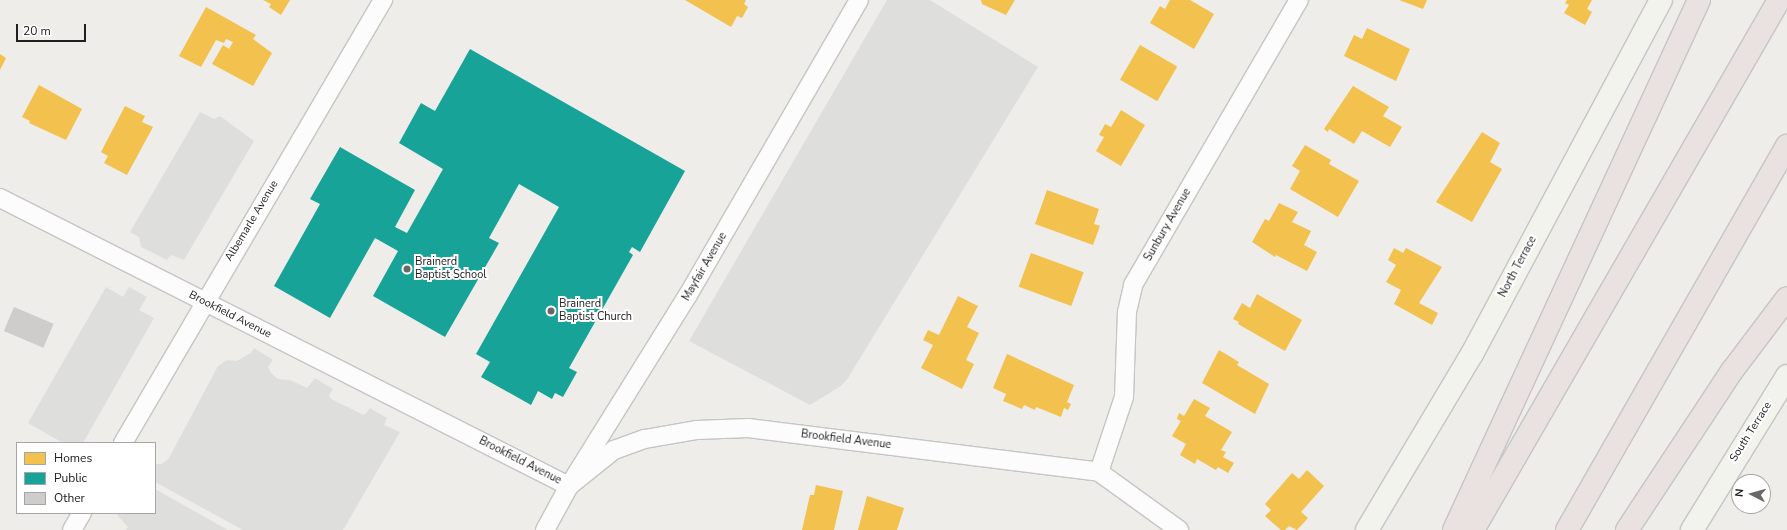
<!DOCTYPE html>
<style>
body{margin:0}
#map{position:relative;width:1787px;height:530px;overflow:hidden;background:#eeedea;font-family:"Nunito Sans",sans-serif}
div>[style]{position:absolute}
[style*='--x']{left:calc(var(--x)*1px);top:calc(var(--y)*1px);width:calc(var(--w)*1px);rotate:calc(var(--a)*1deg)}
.parking>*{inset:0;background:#dededc}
.homes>*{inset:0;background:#f2c14e;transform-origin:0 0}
.public>*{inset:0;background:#17a398}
.building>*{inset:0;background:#cfcdcb;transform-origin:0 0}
.roads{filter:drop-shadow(1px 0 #c5c5c4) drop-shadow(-1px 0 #c5c5c4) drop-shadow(0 1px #c5c5c4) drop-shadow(0 -1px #c5c5c4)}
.street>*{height:18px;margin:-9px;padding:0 9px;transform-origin:9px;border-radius:9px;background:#fcfcfc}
.secondary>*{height:22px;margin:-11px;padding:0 11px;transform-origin:11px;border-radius:11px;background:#f2f3ed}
.highway>*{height:22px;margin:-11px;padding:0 11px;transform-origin:11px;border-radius:11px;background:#eae1e1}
.dots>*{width:11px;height:11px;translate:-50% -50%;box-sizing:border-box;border:2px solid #fff;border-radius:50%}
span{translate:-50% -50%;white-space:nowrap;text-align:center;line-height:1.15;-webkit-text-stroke:4px #fff;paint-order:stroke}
.street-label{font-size:11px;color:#202020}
.poi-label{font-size:11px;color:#202020}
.left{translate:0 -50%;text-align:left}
.legend{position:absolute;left:16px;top:442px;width:140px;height:72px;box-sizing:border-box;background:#fff;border:1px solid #a6a6a6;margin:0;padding:5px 7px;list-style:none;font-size:12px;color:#202020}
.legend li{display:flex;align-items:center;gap:8px;height:20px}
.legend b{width:20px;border:1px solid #a6a6a6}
.north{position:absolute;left:1731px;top:474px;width:40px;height:40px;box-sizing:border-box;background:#fff;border:1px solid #a6a6a6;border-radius:50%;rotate:276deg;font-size:11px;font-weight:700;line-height:16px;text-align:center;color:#202020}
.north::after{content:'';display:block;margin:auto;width:14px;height:18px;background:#686867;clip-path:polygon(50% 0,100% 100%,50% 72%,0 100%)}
.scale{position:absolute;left:16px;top:24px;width:70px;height:18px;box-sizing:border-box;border:2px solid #202020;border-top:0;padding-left:5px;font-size:12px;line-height:14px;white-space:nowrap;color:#202020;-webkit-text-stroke:3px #fff;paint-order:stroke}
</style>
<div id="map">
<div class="parking">
<i style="clip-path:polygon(887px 0,930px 0,1038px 67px,848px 378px,841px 386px,810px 405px,689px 341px)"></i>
<i style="clip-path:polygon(200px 112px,214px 119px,220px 116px,254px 141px,184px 260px,171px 255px,167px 260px,141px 247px,139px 237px,130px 232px)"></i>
<i style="clip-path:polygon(106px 287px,123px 297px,129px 287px,147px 297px,139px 310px,154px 318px,83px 443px,63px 443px,28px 423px)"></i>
<i style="clip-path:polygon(254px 348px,273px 360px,268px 367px,271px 373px,278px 379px,290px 380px,307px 388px,315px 378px,333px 389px,329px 395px,331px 399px,364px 415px,370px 408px,387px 418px,384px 425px,400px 432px,343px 530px,243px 530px,155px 482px,155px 464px,162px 464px,169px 458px,218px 366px,227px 360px,237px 361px,251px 353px)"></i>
<i style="clip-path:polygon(155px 489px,228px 530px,126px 530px,128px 527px,117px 515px,118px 513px,155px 513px)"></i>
</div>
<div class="homes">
<i style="clip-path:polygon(263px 0,290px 0,281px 15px,269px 7px,271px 4px)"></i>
<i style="clip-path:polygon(685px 0,746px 0,744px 4px,748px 7px,742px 18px,737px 16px,731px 27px)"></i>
<i style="clip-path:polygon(981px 0,1015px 0,1006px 15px,982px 4px)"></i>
<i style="clip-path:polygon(1170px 0,1190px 0,1214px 14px,1194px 49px,1150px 23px,1160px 6px,1165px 9px)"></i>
<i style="clip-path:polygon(1399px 0,1427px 0,1423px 9px)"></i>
<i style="clip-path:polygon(1567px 0,1592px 0,1587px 9px,1592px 12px,1585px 25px,1564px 13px,1569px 5px,1565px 3px)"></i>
<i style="clip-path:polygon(206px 7px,256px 35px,253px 39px,272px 53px,253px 86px,212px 64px,223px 45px,229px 49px,233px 42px,226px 39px,224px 43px,216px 40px,201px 67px,179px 56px)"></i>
<i style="clip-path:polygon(1367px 28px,1410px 49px,1396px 81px,1344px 56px,1354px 35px,1362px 39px)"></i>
<i style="left:1140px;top:45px;width:43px;height:40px;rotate:30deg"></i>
<i style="clip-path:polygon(0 54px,6px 58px,0 70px)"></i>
<i style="clip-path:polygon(39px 85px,82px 109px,66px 140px,29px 123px,30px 121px,22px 117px)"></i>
<i style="clip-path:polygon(1353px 86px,1389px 107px,1383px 116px,1402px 127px,1390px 147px,1362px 131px,1354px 144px,1329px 129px,1328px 132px,1324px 129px)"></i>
<i style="clip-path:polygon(125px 106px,145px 116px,142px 122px,153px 127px,127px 175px,104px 163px,108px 156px,101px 152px)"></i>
<i style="clip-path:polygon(1121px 110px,1145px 125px,1121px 166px,1096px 151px,1104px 137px,1099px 135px,1105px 124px,1111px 127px)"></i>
<i style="clip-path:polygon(1482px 132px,1500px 143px,1490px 162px,1502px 169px,1472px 222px,1436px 202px)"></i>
<i style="clip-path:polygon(1305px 145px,1331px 160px,1329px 164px,1359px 181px,1338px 217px,1290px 189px,1300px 171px,1292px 166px)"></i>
<i style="clip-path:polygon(1047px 190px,1099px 209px,1094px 224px,1100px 226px,1093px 245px,1035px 224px)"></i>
<i style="clip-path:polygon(1279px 203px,1298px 212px,1292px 222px,1311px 231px,1304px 245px,1317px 252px,1307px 271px,1276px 255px,1275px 257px,1252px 242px,1265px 219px,1269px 221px)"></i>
<i style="clip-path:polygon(1394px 248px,1403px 253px,1406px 248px,1442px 267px,1419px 303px,1438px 313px,1432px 325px,1394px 304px,1401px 290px,1386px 282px,1396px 265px,1388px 260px)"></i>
<i style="left:1031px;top:253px;width:56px;height:36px;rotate:20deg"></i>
<i style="clip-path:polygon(1257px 294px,1302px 320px,1285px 351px,1238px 324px,1239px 322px,1233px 319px,1242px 303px,1250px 308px)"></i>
<i style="clip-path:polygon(958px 296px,978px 306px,967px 327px,979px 333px,966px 360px,974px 364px,962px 389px,921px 368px,933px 345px,923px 340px,928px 330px,939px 335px)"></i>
<i style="clip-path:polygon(1219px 350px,1239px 362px,1237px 365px,1269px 384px,1255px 414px,1202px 383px)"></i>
<i style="clip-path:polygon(1007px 354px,1074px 385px,1067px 402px,1071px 404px,1068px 410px,1064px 408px,1061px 417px,1036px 407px,1035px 410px,1024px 405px,1022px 409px,1003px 401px,1006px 394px,993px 388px)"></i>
<i style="clip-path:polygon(1194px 399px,1210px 408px,1205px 416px,1232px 432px,1221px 450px,1226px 452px,1223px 457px,1234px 463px,1228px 473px,1218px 467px,1216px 470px,1197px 459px,1195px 464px,1180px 455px,1186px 444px,1172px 436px,1181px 421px,1177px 419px,1179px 413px,1184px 416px)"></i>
<i style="clip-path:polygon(1307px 470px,1324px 486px,1301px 512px,1308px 518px,1297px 530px,1289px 526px,1285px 530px,1281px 530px,1265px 516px,1271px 510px,1265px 504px,1292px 473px,1299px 479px)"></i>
<i style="clip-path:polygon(816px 485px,843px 491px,834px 530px,802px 530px,810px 495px,814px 495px)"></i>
<i style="clip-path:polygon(867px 496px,904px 508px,897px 530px,858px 530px)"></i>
</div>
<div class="public">
<i style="clip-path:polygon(470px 49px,685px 171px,640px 252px,632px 247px,629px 252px,633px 255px,569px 368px,577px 372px,563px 397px,555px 393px,552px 399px,538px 391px,531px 405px,481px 377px,490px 362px,476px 354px,559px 207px,519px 184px,489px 238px,499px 243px,445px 337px,373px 296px,398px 251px,375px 238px,330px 318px,274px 286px,320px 204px,310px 199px,340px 147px,415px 190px,395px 227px,407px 233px,443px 169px,399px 143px,421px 103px,435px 111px)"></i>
</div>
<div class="building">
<i style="left:14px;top:307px;width:43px;height:26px;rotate:23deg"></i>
</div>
<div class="roads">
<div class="street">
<i style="--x:0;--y:198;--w:638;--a:26.85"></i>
<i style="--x:123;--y:443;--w:514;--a:-59.59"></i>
<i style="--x:1099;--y:472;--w:79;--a:-71.6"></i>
<i style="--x:1124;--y:397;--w:85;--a:-88"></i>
<i style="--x:1127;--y:312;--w:28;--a:-77"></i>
<i style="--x:1133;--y:285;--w:330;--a:-59.8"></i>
<i style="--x:569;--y:486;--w:58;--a:-38.7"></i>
<i style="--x:614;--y:450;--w:33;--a:-20"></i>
<i style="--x:645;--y:439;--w:53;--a:-9.8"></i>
<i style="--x:697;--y:430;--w:51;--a:-2.2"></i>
<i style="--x:748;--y:428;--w:354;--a:7.1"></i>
<i style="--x:1099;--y:472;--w:99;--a:35.9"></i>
<i style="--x:72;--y:530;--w:20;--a:-60"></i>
<i style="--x:545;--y:530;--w:50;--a:-61.4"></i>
<i style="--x:569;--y:486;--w:225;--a:-58.1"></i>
<i style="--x:688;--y:295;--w:341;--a:-59.9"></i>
</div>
<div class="secondary">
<i style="--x:1367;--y:530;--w:205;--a:-59.2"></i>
<i style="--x:1472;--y:354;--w:401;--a:-61.9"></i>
<i style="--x:1692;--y:530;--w:181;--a:-58.3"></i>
</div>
<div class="highway">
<i style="--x:1454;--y:530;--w:584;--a:-65.19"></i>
<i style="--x:1473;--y:530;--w:612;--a:-60"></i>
<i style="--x:1567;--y:530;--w:443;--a:-60.2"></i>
<i style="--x:1627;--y:530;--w:191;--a:-56.6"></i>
<i style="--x:1732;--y:371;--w:91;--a:-53"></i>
</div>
</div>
<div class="dots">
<i style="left:407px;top:269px;background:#686867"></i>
<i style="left:551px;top:311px;background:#686867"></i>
</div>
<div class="street-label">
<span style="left:252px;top:221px;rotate:-59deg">Albemarle Avenue</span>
<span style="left:1168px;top:225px;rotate:-60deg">Sunbury Avenue</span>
<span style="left:705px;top:267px;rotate:-60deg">Mayfair Avenue</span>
<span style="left:1518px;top:267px;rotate:-62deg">North Terrace</span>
<span style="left:230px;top:315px;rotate:27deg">Brookfield Avenue</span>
<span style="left:1751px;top:432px;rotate:-58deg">South Terrace</span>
<span style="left:846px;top:440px;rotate:7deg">Brookfield Avenue</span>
<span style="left:520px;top:461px;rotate:27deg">Brookfield Avenue</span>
</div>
<div class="poi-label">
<span class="left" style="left:415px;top:269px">Brainerd<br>Baptist School</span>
<span class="left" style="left:559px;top:311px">Brainerd<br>Baptist Church</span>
</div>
<ul class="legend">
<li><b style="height:11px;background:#f2c14e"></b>Homes</li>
<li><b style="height:11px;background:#17a398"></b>Public</li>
<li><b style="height:11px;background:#cfcdcb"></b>Other</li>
</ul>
<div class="north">N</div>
<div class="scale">20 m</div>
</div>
